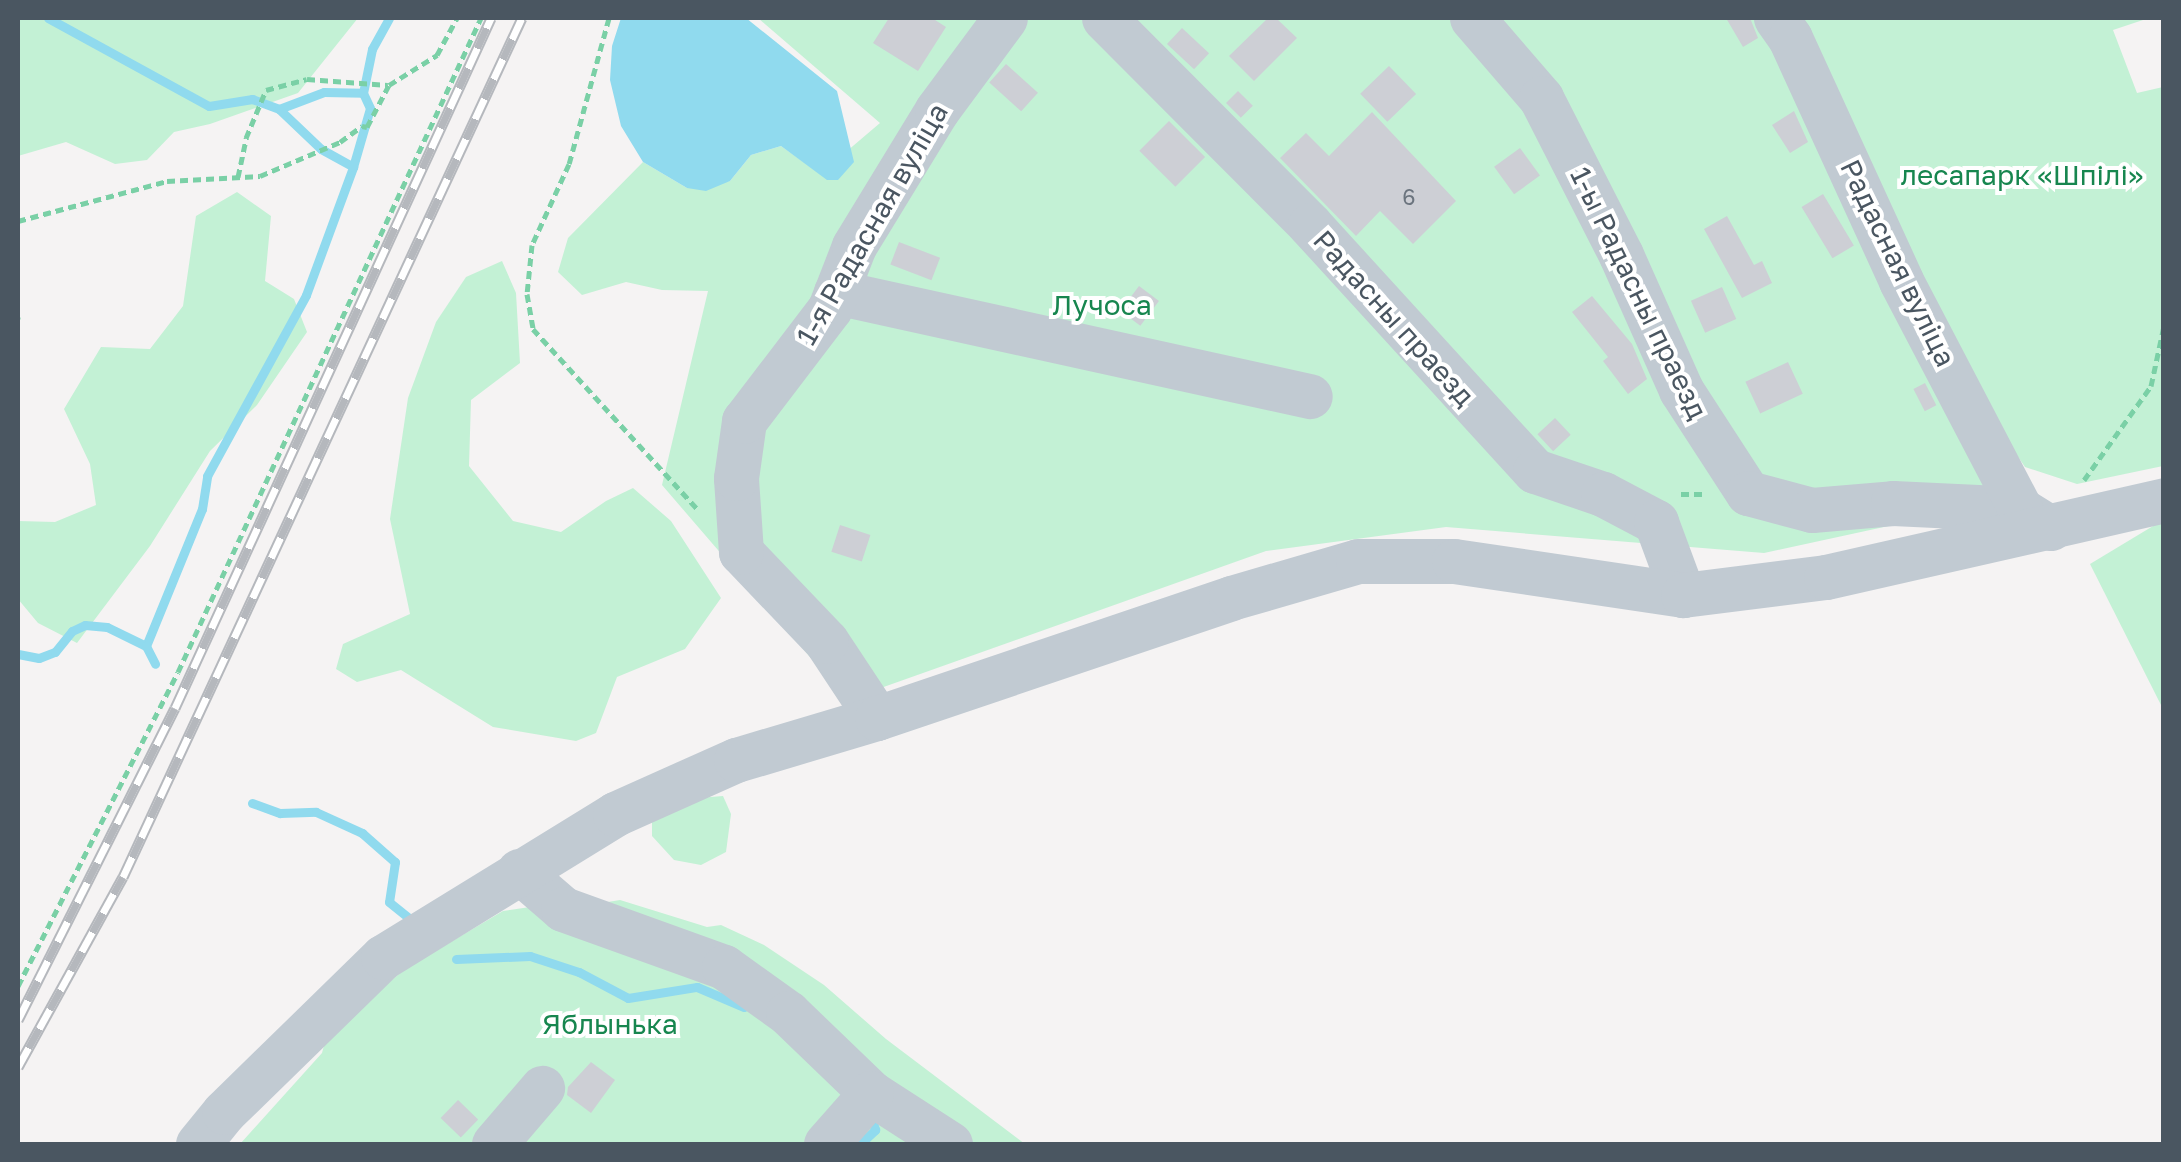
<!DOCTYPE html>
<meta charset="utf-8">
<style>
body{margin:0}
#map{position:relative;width:2181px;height:1162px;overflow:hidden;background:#f5f3f3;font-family:"Golos Text",sans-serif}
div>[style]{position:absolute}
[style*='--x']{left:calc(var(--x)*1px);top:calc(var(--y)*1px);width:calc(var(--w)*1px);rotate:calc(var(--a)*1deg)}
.green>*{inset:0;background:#c3f1d5}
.water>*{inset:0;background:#90daee}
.stream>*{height:9px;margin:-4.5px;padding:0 4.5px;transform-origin:4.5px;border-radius:4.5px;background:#90daee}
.building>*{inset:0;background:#cdcfd5;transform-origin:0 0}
.path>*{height:5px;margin-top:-2.5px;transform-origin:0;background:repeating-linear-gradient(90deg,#7ad0a6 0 8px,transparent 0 13px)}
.minor>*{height:45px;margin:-22.5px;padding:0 22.5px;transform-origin:22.5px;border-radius:22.5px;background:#c1cad2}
.rail>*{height:11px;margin-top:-5.5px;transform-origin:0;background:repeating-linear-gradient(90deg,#fff 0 22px,#b5b8bd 0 44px);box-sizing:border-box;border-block:2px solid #b5b8bd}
span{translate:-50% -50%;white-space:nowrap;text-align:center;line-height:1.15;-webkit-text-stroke:8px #fff;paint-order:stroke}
.number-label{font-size:22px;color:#6b747e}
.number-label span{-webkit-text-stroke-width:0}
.park-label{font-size:28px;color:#17864f}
.street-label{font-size:28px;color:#4a5661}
.frame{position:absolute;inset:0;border:20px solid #4a5661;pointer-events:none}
</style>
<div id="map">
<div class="green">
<i style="clip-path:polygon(18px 18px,358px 18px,298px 93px,210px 124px,174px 132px,147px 160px,115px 164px,66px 142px,18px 156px)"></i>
<i style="clip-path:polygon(758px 18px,2149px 18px,2113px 30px,2137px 93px,2163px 87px,2163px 466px,2077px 484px,2025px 467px,1989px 414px,2036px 494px,1764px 553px,1446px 527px,1266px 551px,847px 700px,662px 485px,708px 291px,662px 290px,626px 282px,582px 295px,558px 272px,568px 238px,643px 162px,687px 188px,730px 181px,751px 155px,781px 146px,820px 174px,880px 123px)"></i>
<i style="clip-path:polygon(237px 192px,271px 216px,265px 281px,294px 299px,307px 332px,257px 405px,210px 451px,150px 546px,77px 643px,38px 623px,18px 599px,18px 521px,55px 522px,96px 505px,90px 464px,64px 409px,101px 347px,150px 349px,183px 306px,196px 216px)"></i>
<i style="clip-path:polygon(502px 261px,516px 293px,520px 363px,471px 400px,469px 466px,513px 521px,561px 532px,606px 501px,633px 488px,671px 521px,721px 598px,685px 649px,617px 677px,596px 733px,576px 741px,493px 727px,401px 670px,357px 682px,336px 669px,343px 644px,410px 614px,390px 519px,408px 398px,436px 322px,466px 277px)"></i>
<i style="clip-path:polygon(2163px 520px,2163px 709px,2090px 564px)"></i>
<i style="clip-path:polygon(723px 796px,731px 814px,726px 852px,701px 865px,674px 860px,652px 836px,652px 819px,698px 798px)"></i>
<i style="clip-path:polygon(620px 900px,707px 927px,721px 925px,764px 945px,824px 985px,886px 1039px,1025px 1144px,240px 1144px,322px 1053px,327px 1034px,405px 969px,503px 911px,530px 907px,535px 914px)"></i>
</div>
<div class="water">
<i style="clip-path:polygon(621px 18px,746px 18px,837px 91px,854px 162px,838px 180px,827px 180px,781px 146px,751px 155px,730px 181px,706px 191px,687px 188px,643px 162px,621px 126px,610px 80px,612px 46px)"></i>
</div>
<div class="stream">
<i style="--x:48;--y:18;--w:183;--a:28.7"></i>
<i style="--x:209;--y:106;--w:44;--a:-9.2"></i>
<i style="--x:252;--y:99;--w:29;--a:20"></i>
<i style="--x:279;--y:109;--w:48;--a:-20.7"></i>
<i style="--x:324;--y:92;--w:39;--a:1"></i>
<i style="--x:279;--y:109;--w:58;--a:43.6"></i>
<i style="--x:321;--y:149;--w:37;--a:29"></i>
<i style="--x:146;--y:646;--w:148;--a:-67.8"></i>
<i style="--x:202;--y:509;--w:33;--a:-81"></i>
<i style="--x:207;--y:476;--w:206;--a:-61.3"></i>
<i style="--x:306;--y:295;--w:136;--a:-69.8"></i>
<i style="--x:353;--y:167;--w:61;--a:-73.9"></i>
<i style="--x:370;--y:108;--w:17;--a:-115"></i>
<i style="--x:363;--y:93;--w:45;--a:-78.4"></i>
<i style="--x:372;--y:49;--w:35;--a:-61"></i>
<i style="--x:18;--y:654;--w:21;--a:11"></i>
<i style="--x:39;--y:658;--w:17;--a:-21"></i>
<i style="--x:55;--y:652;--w:27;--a:-51"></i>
<i style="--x:72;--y:631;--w:14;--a:-25"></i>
<i style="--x:85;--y:625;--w:22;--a:5"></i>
<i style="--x:107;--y:627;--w:43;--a:26"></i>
<i style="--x:146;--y:646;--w:20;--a:63"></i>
<i style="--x:252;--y:803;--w:30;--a:20"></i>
<i style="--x:280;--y:813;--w:36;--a:-2"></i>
<i style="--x:316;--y:812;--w:51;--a:24.5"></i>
<i style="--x:362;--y:833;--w:44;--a:41.3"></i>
<i style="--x:395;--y:862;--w:40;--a:98.5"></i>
<i style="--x:389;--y:902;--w:28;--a:39"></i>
<i style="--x:456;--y:959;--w:74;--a:-2.3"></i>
<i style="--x:530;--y:956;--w:52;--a:18.1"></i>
<i style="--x:579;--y:972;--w:55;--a:28"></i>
<i style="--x:628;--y:998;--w:70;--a:-9.1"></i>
<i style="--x:697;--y:987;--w:51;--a:23.1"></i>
<i style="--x:860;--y:1144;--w:21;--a:-43"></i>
<i style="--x:875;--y:1130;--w:16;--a:-104"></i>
</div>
<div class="building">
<i style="clip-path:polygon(889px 18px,932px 18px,946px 27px,918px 71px,873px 43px)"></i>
<i style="clip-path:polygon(1268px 18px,1276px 18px,1297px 38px,1254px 81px,1229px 56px)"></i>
<i style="clip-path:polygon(1726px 18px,1750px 18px,1758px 38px,1743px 47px)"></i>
<i style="left:1182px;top:28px;width:37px;height:22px;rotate:43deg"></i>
<i style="left:1006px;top:64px;width:43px;height:25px;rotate:42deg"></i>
<i style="left:1389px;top:66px;width:39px;height:40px;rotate:46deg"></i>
<i style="left:1238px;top:91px;width:21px;height:17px;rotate:45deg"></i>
<i style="clip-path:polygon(1794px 111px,1808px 142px,1790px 153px,1772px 125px)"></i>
<i style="clip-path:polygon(1372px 112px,1456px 201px,1413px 244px,1380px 211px,1356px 236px,1280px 158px,1306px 133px,1329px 156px)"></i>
<i style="left:1169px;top:121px;width:51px;height:42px;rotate:45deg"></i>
<i style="left:1520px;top:148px;width:34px;height:32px;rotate:54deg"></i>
<i style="left:1823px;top:194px;width:60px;height:25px;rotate:59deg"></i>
<i style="clip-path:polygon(1727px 216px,1754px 265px,1762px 261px,1772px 283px,1742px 298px,1704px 229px)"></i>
<i style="left:899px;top:242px;width:44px;height:24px;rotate:21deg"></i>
<i style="left:1139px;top:286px;width:25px;height:31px;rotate:37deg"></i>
<i style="left:1722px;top:287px;width:35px;height:34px;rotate:66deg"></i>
<i style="clip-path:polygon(1592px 296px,1632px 344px,1647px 379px,1628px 394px,1603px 361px,1608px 357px,1572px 312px)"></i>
<i style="left:1788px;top:362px;width:35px;height:47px;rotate:65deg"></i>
<i style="left:1925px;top:383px;width:25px;height:13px;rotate:63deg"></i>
<i style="left:1555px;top:418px;width:23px;height:24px;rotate:47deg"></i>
<i style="left:840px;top:525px;width:32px;height:28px;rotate:18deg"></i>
<i style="clip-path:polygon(591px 1062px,615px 1080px,591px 1113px,567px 1095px,568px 1087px)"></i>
<i style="left:458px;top:1100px;width:28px;height:25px;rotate:44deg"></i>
</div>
<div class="path">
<i style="--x:609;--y:18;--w:151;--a:105.3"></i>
<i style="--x:569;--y:164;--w:89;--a:114.6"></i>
<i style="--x:532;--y:245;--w:49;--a:95.8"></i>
<i style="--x:527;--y:294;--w:36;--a:80"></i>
<i style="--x:533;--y:329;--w:246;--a:47.6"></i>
<i style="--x:2164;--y:149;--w:26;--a:90"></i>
<i style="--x:238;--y:177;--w:40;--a:-78"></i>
<i style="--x:246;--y:138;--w:52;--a:-67.4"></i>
<i style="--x:266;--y:90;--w:42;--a:-15"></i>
<i style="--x:307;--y:79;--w:81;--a:4.2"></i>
<i style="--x:18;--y:221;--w:154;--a:-15"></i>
<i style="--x:167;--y:181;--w:93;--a:-3.1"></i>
<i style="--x:260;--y:176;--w:87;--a:-23"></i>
<i style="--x:340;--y:142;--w:27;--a:-36"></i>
<i style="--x:362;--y:126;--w:5;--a:11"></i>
<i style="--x:367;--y:127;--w:47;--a:-62.4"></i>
<i style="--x:389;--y:85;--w:57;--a:-32"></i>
<i style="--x:437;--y:55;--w:42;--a:-61.6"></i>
<i style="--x:18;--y:317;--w:2;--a:90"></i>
<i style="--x:2084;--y:480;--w:115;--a:-54.5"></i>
<i style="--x:2151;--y:386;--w:61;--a:-77.8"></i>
<i style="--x:1681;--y:494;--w:24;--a:0"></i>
<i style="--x:18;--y:986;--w:352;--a:-63"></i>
<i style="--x:178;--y:672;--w:721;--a:-65.14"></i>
</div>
<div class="minor">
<i style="--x:1104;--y:18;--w:292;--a:45.1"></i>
<i style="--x:1310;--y:225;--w:333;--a:47.6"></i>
<i style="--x:1535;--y:471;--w:72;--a:18.7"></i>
<i style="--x:1603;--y:494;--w:60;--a:27.8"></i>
<i style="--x:1656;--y:522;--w:78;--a:69.7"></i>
<i style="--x:1472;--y:18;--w:106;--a:49.2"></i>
<i style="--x:1541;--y:98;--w:176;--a:63"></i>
<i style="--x:1621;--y:255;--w:148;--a:66"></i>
<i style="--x:1681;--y:390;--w:123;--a:57"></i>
<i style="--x:1748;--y:493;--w:66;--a:14.9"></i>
<i style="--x:1812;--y:510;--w:81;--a:-4.9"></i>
<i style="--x:1893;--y:503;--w:127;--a:2.7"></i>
<i style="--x:2020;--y:509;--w:36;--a:32"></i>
<i style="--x:1776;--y:18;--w:24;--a:55"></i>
<i style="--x:1790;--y:38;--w:267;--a:65.4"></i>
<i style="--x:1901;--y:281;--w:257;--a:62.4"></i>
<i style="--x:836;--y:292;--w:485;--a:12.4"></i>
<i style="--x:877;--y:718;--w:92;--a:-123.5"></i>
<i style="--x:826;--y:641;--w:123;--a:-133.7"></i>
<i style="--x:741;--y:552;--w:74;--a:-93.9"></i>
<i style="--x:736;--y:478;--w:58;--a:-82"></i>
<i style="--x:744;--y:421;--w:142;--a:-52.7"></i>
<i style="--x:830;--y:308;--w:66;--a:-68.8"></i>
<i style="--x:854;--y:246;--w:159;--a:-58.6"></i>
<i style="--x:937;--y:110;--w:114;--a:-53.5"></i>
<i style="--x:519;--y:871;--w:58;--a:40.8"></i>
<i style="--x:563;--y:909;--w:171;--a:19.8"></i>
<i style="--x:724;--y:967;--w:79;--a:35.7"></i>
<i style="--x:788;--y:1013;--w:115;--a:43.9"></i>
<i style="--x:871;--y:1093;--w:94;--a:32.8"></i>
<i style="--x:198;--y:1144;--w:41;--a:-50.9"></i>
<i style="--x:224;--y:1112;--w:222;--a:-44.3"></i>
<i style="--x:383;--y:957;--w:273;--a:-31.6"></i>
<i style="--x:615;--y:814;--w:133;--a:-24.1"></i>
<i style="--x:736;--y:760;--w:147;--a:-16.6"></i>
<i style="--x:877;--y:718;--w:374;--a:-18.7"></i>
<i style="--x:1231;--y:598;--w:132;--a:-16.2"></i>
<i style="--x:1358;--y:561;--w:96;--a:0"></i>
<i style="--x:1454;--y:561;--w:232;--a:8.4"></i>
<i style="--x:1683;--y:595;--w:144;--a:-7.2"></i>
<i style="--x:1826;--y:577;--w:347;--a:-12.8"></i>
<i style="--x:494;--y:1144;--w:74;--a:-49.4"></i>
<i style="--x:826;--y:1144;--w:68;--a:-48.6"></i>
</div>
<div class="rail">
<i style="--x:18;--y:1020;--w:349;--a:-63.3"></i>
<i style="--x:175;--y:708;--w:759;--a:-65.39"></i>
<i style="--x:18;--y:1067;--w:217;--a:-61.1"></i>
<i style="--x:123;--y:877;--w:947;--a:-65.09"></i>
</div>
<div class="number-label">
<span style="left:1409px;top:197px">6</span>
</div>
<div class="park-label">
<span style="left:2022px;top:175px">лесапарк «Шпілі»</span>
<span style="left:1102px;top:305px">Лучоса</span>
<span style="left:610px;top:1024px">Яблынька</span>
</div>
<div class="street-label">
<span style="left:872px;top:224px;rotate:-60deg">1-я Радасная вуліца</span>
<span style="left:1898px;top:263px;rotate:64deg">Радасная вуліца</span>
<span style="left:1639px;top:293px;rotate:64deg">1-ы Радасны праезд</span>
<span style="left:1394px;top:318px;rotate:48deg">Радасны праезд</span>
</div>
<div class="frame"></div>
</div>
